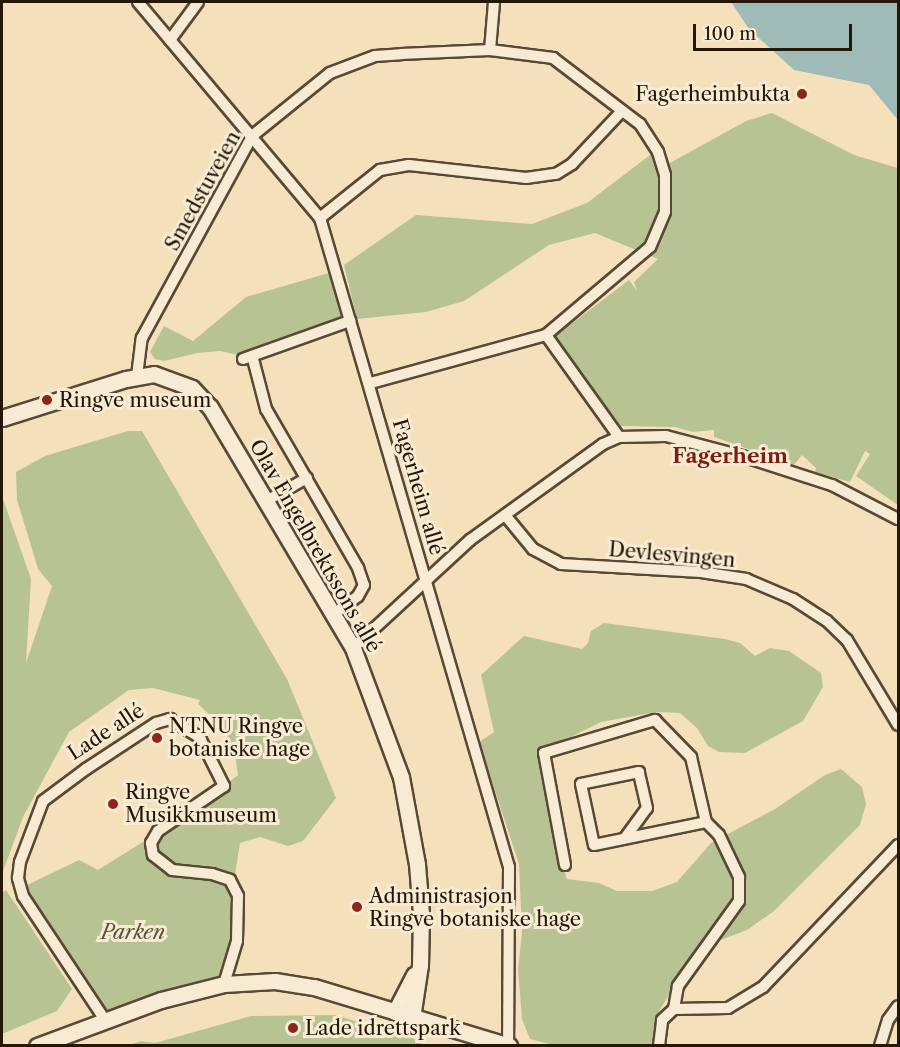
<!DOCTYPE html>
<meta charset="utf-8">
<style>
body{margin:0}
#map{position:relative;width:900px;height:1047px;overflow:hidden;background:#f5e0bc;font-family:"Libre Caslon Text",serif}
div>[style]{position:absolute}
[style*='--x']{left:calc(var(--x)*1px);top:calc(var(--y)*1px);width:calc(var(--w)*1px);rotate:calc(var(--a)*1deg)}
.green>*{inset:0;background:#b8c393}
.water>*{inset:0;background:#9ebbb8}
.roads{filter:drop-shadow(2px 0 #584935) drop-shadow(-2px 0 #584935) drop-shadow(0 2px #584935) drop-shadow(0 -2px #584935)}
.street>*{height:10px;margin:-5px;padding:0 5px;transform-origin:5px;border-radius:5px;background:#f8ebd3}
.secondary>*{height:15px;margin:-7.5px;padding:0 7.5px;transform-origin:7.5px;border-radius:7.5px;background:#f8ebd3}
.dots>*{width:16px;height:16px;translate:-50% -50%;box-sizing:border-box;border:3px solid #f8ebd3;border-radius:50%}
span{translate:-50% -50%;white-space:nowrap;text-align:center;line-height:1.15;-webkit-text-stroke:6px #f8ebd3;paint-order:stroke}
.poi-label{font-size:20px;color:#241708}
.right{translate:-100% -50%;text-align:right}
.left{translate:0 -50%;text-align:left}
.street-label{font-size:20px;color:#241708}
.park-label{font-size:20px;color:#585339;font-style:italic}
.neighbourhood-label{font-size:21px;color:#7a1f14;font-weight:700}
.frame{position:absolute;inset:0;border:3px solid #241708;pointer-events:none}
.scale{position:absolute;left:693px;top:24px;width:159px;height:27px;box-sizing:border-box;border:3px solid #241708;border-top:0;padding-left:8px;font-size:18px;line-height:21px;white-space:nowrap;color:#241708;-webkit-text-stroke:4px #f8ebd3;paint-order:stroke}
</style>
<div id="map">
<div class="green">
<i style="clip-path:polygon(772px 113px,854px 155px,898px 168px,898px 505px,856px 476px,870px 454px,865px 451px,850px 482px,815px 472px,816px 468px,802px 455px,794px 465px,714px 437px,714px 430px,693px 432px,675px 427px,621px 426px,554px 337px,629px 280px,637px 291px,634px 282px,658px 259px,595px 233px,549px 245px,464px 301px,426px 312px,357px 319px,344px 265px,416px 215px,532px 224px,587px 203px,654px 152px,659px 169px,746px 121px)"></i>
<i style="clip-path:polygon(332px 272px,344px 316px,238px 355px,220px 351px,197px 353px,164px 361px,155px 359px,150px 352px,164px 326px,193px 341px,246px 297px)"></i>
<i style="clip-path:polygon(128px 431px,142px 431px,287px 679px,336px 798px,303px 841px,288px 846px,260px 837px,240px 843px,233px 887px,230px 880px,172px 870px,153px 855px,151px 843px,238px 775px,234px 749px,223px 727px,198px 704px,200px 700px,153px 688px,129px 690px,69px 732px,23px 817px,2px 874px,2px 496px,31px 579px,26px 663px,52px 586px,38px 569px,32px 549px,17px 500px,16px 472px,45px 456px)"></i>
<i style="clip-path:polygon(604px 623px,725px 639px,740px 643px,755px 656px,770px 648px,789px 651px,821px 673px,823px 687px,803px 721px,745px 753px,719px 752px,708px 746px,697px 728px,680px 713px,656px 712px,601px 722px,543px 751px,560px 859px,567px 879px,599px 883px,617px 891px,652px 891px,677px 882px,711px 843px,775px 809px,825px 775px,841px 769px,862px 787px,866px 804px,860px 825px,774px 911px,747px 930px,710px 944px,688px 965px,659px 1011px,652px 1045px,549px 1044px,530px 1039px,522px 1019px,518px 969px,522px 933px,519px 864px,479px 742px,494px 732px,481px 675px,524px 636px,582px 649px,588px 643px,591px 631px)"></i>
<i style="clip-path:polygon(146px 840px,149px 857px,170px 873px,212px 877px,228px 883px,235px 897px,234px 940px,223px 979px,113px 1014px,94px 1002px,21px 888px,79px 860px,98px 870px)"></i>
<i style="clip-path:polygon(6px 890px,72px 989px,57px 1011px,2px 1034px,2px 893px)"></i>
<i style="clip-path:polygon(335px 1015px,421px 1041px,421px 1045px,129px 1045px,141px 1041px,155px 1043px,251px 1016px)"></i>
</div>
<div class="water">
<i style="clip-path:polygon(731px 2px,898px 2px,898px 120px,869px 85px,794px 70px,749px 29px)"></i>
</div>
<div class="roads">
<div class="street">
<i style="--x:138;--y:2;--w:282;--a:49.9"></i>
<i style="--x:320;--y:218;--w:676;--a:73.76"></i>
<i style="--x:509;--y:867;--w:178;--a:90.3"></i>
<i style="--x:170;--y:40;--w:47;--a:-53.6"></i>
<i style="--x:490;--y:50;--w:48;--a:-85.2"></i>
<i style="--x:320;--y:218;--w:77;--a:-38.7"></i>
<i style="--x:380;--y:170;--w:29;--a:-10"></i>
<i style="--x:409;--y:165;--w:118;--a:6.3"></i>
<i style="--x:526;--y:178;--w:30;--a:-8"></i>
<i style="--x:556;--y:174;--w:19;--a:-32"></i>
<i style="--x:572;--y:164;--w:73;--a:-46.7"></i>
<i style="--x:546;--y:335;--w:125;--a:54.4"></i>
<i style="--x:243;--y:359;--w:114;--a:-19.6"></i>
<i style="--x:253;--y:359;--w:52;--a:75.4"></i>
<i style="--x:266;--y:409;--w:184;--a:59.9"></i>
<i style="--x:358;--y:568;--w:18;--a:71"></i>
<i style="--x:364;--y:585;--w:13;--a:119"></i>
<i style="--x:358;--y:596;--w:30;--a:143"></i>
<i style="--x:137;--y:376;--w:38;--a:-83"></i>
<i style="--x:142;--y:338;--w:230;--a:-61.4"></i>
<i style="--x:252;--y:136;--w:100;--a:-38.9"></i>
<i style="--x:330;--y:73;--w:48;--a:-20.7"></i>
<i style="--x:375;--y:56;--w:26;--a:-4"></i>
<i style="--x:401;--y:54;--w:89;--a:-2.6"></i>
<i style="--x:490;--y:50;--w:64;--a:7.2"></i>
<i style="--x:553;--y:58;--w:109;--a:37.2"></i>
<i style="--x:640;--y:124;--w:33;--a:57"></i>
<i style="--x:658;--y:152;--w:24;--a:73"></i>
<i style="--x:665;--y:175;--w:37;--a:90"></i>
<i style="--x:665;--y:212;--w:38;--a:113"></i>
<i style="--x:650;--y:247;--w:136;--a:139.8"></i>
<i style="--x:546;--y:335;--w:182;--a:164.7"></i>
<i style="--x:266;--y:501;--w:47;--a:-29.3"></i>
<i style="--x:505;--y:515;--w:44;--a:50.5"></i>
<i style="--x:533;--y:549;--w:32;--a:28"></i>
<i style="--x:561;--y:564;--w:140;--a:3.3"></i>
<i style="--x:701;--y:572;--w:46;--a:8.8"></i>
<i style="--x:746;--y:579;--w:51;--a:23.1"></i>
<i style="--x:793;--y:599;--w:40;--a:32.9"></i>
<i style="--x:827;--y:621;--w:28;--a:44"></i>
<i style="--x:847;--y:640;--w:99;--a:59"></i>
<i style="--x:353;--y:648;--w:159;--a:-42.7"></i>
<i style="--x:470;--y:540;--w:164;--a:-35.8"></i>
<i style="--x:603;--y:444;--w:17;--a:-24"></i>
<i style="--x:619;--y:437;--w:47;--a:-1.2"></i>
<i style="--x:666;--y:436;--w:79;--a:14.7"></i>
<i style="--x:742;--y:456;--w:95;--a:17.9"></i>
<i style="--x:832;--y:485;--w:74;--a:27.3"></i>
<i style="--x:625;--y:838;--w:37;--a:-54"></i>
<i style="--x:647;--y:808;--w:37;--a:-103"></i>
<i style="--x:639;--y:772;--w:59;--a:168.3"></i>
<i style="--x:581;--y:784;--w:62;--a:78"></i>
<i style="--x:594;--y:845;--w:114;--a:-11.6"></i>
<i style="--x:565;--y:865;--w:114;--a:-100.6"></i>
<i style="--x:544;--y:753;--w:116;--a:-16.6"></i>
<i style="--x:655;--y:720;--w:52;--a:45.8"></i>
<i style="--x:691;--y:757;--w:67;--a:77"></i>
<i style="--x:706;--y:822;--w:18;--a:45"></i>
<i style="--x:719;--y:835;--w:47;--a:64.5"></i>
<i style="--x:739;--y:877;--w:24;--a:90"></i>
<i style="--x:739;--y:901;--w:105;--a:125.7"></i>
<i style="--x:678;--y:986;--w:23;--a:100"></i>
<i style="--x:105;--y:1020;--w:149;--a:-123.5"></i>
<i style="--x:23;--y:896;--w:19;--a:-106"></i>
<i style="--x:18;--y:878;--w:16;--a:-83"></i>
<i style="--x:20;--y:862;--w:65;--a:-69.3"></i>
<i style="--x:43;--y:801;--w:54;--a:-36.7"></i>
<i style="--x:86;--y:769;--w:84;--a:-33.3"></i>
<i style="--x:156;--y:723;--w:15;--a:-16"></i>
<i style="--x:170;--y:719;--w:36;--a:32"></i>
<i style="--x:200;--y:738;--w:54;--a:63.4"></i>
<i style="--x:224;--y:786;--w:80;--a:145.7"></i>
<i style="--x:158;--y:831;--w:14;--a:120"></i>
<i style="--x:151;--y:843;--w:12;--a:81"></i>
<i style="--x:153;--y:855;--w:24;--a:38"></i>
<i style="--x:172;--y:870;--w:40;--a:5.7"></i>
<i style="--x:212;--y:874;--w:19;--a:18"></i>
<i style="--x:230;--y:880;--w:18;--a:63"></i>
<i style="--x:238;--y:896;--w:45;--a:91.3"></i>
<i style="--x:237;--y:941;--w:45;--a:106.8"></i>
<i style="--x:659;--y:1046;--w:26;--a:-83"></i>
<i style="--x:662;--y:1020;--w:16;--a:-43"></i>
<i style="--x:674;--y:1009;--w:54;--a:-1.1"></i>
<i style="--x:728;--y:1008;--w:41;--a:-31"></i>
<i style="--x:763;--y:987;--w:196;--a:-46.4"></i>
<i style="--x:880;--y:1046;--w:27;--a:-73"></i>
<i style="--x:888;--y:1020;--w:17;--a:-54"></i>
</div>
<div class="secondary">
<i style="--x:2;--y:418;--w:130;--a:-17.5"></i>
<i style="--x:126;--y:379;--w:28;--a:-10"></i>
<i style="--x:154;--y:374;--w:40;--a:20.2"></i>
<i style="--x:192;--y:388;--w:26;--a:47"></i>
<i style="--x:210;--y:407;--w:280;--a:59.3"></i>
<i style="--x:353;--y:648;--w:138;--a:69.6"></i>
<i style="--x:401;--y:777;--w:88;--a:79.6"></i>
<i style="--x:417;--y:864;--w:50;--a:85.4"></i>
<i style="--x:421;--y:914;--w:51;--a:91.1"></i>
<i style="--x:420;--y:965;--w:54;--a:98.6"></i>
<i style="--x:395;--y:1012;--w:42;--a:-62.8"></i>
<i style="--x:37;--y:1046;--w:132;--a:-20.4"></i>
<i style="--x:161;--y:1000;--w:65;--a:-14.3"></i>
<i style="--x:224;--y:984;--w:51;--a:-3.4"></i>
<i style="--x:275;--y:981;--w:39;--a:9"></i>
<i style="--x:314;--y:987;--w:204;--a:16.8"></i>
</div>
</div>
<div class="dots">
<i style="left:802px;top:94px;background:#8f2418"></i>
<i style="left:47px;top:400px;background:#8f2418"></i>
<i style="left:157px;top:738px;background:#8f2418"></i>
<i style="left:113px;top:804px;background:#8f2418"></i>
<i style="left:357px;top:907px;background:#8f2418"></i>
<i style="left:293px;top:1028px;background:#8f2418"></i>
</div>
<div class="poi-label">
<span class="right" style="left:790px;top:94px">Fagerheimbukta</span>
<span class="left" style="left:59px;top:400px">Ringve museum</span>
<span class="left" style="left:169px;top:738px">NTNU Ringve<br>botaniske hage</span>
<span class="left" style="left:125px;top:804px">Ringve<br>Musikkmuseum</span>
<span class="left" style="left:369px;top:908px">Administrasjon<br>Ringve botaniske hage</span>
<span class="left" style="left:305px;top:1028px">Lade idrettspark</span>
</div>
<div class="street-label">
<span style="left:203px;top:191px;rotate:-61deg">Smedstuveien</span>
<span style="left:418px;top:487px;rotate:74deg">Fagerheim allé</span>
<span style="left:315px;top:546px;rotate:60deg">Olav Engelbrektssons allé</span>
<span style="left:672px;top:555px;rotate:5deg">Devlesvingen</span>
<span style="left:106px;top:732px;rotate:-33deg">Lade allé</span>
</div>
<div class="park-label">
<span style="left:133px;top:932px">Parken</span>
</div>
<div class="neighbourhood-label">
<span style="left:730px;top:456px">Fagerheim</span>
</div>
<div class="frame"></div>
<div class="scale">100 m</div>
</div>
